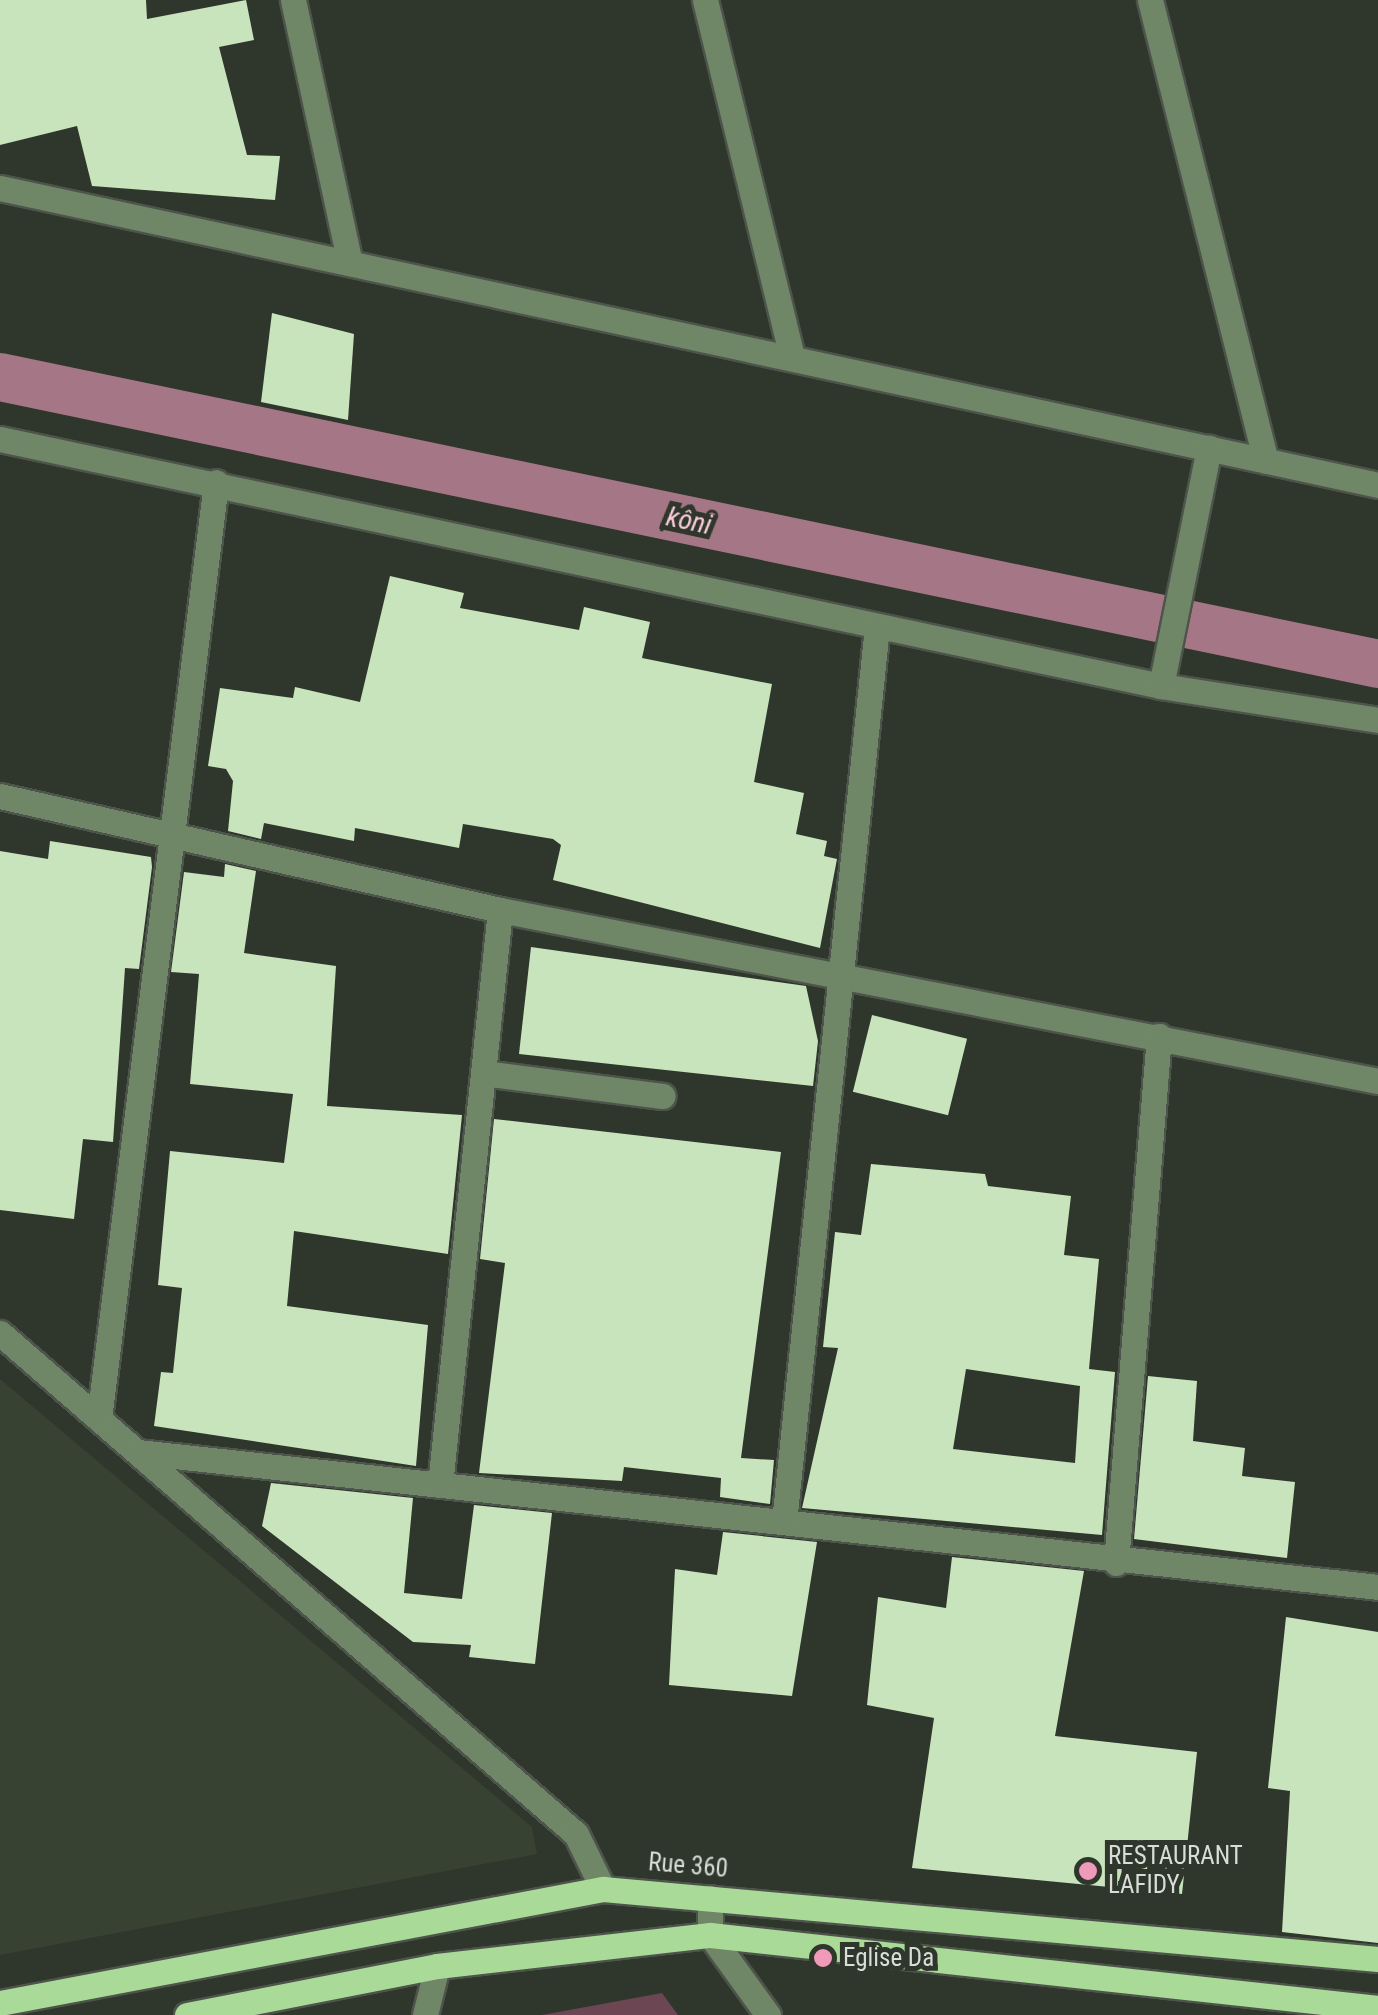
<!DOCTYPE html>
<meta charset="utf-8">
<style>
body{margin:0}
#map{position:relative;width:1378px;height:2015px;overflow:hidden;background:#2f362c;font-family:"Roboto Condensed",sans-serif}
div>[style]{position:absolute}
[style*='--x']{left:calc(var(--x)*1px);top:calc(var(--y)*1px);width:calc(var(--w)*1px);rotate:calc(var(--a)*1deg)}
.built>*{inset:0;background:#374232}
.green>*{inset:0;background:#6c4653}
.canal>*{height:48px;margin:-24px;padding:0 24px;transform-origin:24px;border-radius:24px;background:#a57786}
.building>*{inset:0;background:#c8e4bd;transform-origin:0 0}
.roads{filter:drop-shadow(2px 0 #4d544b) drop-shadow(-2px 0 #4d544b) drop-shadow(0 2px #4d544b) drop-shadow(0 -2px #4d544b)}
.minor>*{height:25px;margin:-12.5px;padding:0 12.5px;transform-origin:12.5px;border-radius:12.5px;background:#708767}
.major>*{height:25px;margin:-12.5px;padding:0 12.5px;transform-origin:12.5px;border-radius:12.5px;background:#aada97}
.dots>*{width:28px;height:28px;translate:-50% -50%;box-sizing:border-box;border:5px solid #2f362c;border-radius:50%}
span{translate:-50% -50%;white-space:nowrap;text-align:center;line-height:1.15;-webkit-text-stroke:10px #2f362c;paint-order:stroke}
.poi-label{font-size:25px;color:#d8ddd7}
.left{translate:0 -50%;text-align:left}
.street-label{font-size:25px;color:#d8ddd7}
.water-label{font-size:28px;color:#faccdb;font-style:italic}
</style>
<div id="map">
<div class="built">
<i style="clip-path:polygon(0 1379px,532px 1827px,537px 1854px,0 1955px)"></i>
</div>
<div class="green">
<i style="clip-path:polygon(662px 1993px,678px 2015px,542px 2015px)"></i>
</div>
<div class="canal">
<i style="--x:0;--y:377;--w:1408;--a:11.76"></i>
</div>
<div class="building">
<i style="clip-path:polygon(0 0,146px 0,147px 19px,246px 0,254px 40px,219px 47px,247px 155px,280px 156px,275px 200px,92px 186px,77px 126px,0 145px)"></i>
<i style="clip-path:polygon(272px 313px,354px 334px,348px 420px,261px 402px)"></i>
<i style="clip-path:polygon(390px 576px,464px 593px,460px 608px,579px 630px,584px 607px,650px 622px,642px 658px,772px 684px,754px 782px,804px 793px,796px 834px,827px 841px,824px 856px,837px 859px,820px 948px,553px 880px,561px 845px,553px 839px,463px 824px,459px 848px,355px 828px,354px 841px,264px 823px,261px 839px,228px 831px,233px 781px,226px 769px,208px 766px,220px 688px,293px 698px,295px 687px,360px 702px)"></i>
<i style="clip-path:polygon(50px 841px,151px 857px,152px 867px,139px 969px,125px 968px,113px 1142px,83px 1139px,74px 1219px,0 1210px,0 851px,48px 859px)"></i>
<i style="clip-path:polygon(225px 864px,256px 871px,244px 953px,336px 966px,327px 1106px,462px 1115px,448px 1254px,294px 1231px,287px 1306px,428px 1325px,416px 1466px,154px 1426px,161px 1372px,173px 1373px,182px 1288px,158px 1285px,170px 1151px,284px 1163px,293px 1094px,190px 1084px,199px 974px,171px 972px,184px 872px,224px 877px)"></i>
<i style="clip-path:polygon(531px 947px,806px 986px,818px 1041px,813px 1086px,519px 1054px)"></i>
<i style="left:872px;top:1015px;width:98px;height:79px;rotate:14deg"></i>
<i style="clip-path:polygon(494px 1119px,781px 1152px,741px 1458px,774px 1460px,770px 1504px,720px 1497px,721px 1478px,624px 1467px,622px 1481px,479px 1473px,505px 1263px,480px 1259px)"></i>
<i style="clip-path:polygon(evenodd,871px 1164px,985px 1174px,988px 1186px,1071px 1196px,1064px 1255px,1099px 1259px,1089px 1369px,1115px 1372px,1102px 1535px,802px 1508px,838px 1348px,823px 1347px,835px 1232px,861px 1235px,871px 1164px,966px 1369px,1080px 1386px,1075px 1463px,953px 1449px,966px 1369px)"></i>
<i style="clip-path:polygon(1148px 1376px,1197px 1381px,1193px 1441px,1245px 1448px,1242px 1476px,1295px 1482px,1287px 1558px,1134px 1539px)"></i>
<i style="clip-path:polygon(271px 1483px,413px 1498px,404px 1593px,462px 1599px,474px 1505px,552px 1513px,535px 1664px,469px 1657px,471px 1645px,413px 1642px,262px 1526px)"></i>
<i style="clip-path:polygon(723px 1532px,817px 1542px,792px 1696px,669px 1685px,675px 1569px,717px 1575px)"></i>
<i style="clip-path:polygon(952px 1557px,1084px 1571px,1055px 1736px,1197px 1752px,1182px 1894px,912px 1868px,934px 1718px,867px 1705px,878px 1597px,946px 1608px)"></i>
<i style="clip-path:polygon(1286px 1617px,1378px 1632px,1378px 1943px,1282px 1932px,1290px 1791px,1268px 1788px)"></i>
</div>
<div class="roads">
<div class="minor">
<i style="--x:293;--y:0;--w:269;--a:77.8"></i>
<i style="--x:705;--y:0;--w:368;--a:76.3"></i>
<i style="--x:1150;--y:0;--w:475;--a:75.9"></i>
<i style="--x:0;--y:188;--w:1410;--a:12.16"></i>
<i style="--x:0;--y:439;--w:1187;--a:12.01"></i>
<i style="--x:1161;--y:686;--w:220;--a:8.9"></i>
<i style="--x:1161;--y:686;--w:243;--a:-78.6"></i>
<i style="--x:0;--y:796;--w:513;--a:12.84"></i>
<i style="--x:500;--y:910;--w:894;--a:11.02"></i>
<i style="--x:483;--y:1073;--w:181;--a:7.3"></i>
<i style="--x:0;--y:1333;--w:763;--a:41.02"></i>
<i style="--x:576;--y:1834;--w:61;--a:63.9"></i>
<i style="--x:99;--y:1419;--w:944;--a:-82.88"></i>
<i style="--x:138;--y:1452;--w:1247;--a:6.21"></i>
<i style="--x:440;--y:1485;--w:578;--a:-84.04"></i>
<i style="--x:784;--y:1522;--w:900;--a:-84.07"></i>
<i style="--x:1116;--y:1563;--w:529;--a:-85.34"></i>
<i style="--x:710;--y:1898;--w:37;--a:90"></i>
<i style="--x:710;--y:1935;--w:99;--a:54.1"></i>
<i style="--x:425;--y:2015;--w:50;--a:-76.2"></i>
</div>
<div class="major">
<i style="--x:0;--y:2003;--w:614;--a:-10.71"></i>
<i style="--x:603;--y:1889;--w:778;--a:5.16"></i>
<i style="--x:187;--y:2015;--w:255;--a:-11.1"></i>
<i style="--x:437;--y:1966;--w:275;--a:-6.5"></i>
<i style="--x:710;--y:1935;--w:672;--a:6.24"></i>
</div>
</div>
<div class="dots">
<i style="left:1088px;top:1871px;background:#ef9ab8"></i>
<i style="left:823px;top:1958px;background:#ef9ab8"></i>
</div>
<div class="poi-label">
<span class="left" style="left:1108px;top:1871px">RESTAURANT<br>LAFIDY</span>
<span class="left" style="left:843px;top:1958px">Eglise Da</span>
</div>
<div class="street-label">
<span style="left:688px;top:1866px;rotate:5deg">Rue 360</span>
</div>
<div class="water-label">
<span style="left:689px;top:521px;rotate:12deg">kôni</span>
</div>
</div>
